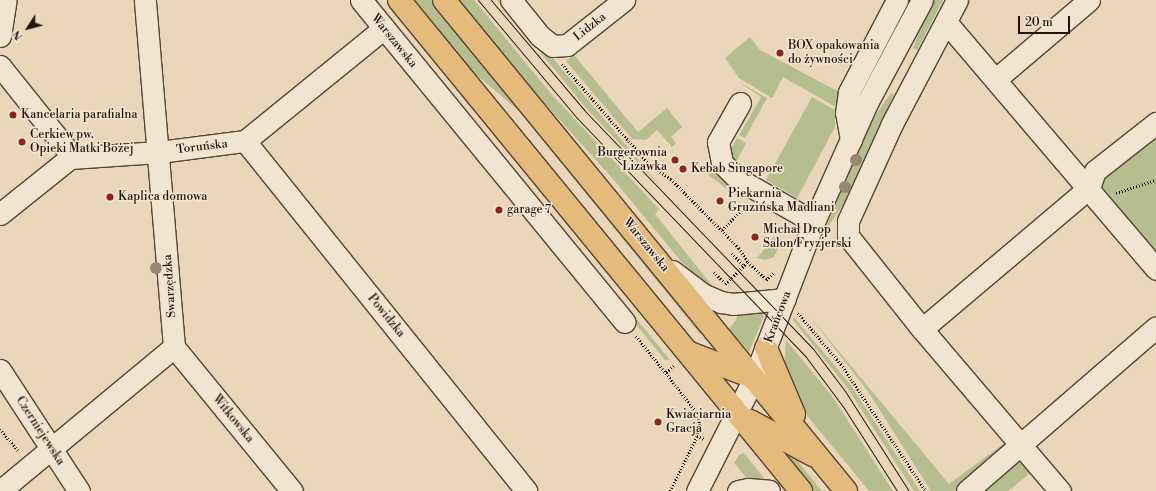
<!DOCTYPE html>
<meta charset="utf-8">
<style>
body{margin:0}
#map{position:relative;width:1156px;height:491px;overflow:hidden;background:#ead6b8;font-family:"Libre Bodoni",serif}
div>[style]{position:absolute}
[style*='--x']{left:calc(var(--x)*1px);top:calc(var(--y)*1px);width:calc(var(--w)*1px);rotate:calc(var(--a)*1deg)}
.green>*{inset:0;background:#b6be8f}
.path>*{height:2.5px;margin-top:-1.25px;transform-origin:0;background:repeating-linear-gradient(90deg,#261409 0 1px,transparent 0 3px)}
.roads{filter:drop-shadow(1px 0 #574435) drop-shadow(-1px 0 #574435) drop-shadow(0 1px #574435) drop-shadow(0 -1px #574435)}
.minor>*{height:21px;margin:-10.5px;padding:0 10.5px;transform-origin:10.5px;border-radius:10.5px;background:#f1e4d1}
.major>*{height:22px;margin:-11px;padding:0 11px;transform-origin:11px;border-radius:11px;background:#e5bb7c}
.tram>*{height:1px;margin:-0.5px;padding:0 0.5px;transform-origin:0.5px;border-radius:0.5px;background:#261409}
.trees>*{width:12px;height:12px;margin:-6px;border-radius:50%;background:#96876e}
.dots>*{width:11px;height:11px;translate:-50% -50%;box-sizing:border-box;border:2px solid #f1e4d1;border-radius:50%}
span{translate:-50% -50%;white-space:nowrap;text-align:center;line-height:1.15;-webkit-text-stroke:3px #f1e4d1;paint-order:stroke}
.street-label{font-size:12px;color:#261409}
.poi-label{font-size:12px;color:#261409}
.left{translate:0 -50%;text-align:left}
.right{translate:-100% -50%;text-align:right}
.north{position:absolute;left:8px;top:8px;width:40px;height:40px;-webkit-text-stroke:3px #f1e4d1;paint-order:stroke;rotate:234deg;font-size:11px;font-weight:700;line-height:16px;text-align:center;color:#261409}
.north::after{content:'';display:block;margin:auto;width:14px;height:18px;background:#261409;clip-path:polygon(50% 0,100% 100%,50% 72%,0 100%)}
.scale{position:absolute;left:1018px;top:16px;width:52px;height:18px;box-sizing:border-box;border:2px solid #261409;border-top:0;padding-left:5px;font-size:12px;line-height:14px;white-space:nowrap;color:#261409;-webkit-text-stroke:3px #f1e4d1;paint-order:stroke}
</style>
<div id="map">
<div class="green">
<i style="clip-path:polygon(370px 0,376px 0,670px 360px,665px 360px)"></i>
<i style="clip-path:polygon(411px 0,432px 0,702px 332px,700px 334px,519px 111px,473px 72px)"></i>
<i style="clip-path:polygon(455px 0,474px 0,553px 96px,659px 209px,655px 214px,718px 293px,694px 277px,613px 179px,522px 78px)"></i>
<i style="clip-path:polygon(497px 0,504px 0,662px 188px,587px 109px)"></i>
<i style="clip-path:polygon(931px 0,943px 0,917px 50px,913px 48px)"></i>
<i style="clip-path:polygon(750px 37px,760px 50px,839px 92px,837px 105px,834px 106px,783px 77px,772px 98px,739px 78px,725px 58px)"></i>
<i style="clip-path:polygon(574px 55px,638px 132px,667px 108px,682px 127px,671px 137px,676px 143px,672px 147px,657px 130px,646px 140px,632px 139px,566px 61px)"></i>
<i style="clip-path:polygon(739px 82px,767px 98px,745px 138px,739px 135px,761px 97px)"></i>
<i style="clip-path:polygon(891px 93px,894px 94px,848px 198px,825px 231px,865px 130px)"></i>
<i style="clip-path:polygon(812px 97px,835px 110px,835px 127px,797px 198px,766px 180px)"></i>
<i style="clip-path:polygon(1156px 133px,1156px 260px,1097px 191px,1099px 178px)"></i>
<i style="clip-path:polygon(737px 138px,746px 143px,734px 166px,726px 158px)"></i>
<i style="clip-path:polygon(706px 168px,738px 188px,734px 194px,711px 177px,704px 170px)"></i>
<i style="clip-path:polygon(774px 236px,781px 241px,774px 257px,765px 260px,754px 257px,758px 257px)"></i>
<i style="clip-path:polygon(754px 306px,764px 316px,749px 352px,729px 329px,736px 320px,739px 310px)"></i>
<i style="clip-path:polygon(807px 313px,949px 484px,1006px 442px,1010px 442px,958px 491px,931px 491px,867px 390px)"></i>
<i style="clip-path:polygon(794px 317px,850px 384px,920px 491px,914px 491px,846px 386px,793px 320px)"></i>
<i style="clip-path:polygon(786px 340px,832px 396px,893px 491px,869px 491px,805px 413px,796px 400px,784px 370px)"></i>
<i style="clip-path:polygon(784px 452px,792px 454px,822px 491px,813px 491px,784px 455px)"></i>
<i style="clip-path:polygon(744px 453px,764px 478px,765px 481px,750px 482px,734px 463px,740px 454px)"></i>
<i style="clip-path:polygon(1015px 453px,1034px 470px,1008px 491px,970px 491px)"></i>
</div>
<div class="path">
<i style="--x:562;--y:64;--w:131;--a:49"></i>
<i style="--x:648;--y:163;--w:28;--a:35"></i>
<i style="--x:671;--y:179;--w:97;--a:45.4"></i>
<i style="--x:739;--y:248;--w:17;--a:57"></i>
<i style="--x:748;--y:262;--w:25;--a:43"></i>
<i style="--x:1116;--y:193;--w:42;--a:-18"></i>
<i style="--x:722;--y:230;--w:35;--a:-46"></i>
<i style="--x:732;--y:253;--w:18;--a:47"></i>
<i style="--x:714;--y:272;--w:14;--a:45"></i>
<i style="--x:766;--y:280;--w:11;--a:-45"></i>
<i style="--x:725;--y:284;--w:32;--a:-44"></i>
<i style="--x:798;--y:313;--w:67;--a:49.9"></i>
<i style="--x:841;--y:364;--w:153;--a:56.2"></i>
<i style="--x:636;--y:336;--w:48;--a:51"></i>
<i style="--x:674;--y:366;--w:11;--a:139"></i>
<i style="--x:666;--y:373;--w:51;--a:52.2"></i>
<i style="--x:697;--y:413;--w:11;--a:75"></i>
<i style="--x:700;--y:424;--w:12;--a:104"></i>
<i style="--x:697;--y:436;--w:8;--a:23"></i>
<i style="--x:0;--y:429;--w:30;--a:50"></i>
<i style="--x:670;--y:491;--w:61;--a:-63.9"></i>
</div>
<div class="roads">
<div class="minor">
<i style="--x:361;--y:0;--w:416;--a:50.7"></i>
<i style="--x:511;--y:0;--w:46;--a:51.1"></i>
<i style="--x:540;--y:36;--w:16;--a:38"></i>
<i style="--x:553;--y:46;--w:14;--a:-4"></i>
<i style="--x:567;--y:45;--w:73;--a:-38.3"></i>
<i style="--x:957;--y:0;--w:140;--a:117.7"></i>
<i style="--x:892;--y:124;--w:107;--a:114.4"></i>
<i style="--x:848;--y:221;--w:15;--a:90"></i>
<i style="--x:848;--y:236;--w:119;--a:51.5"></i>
<i style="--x:922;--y:329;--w:213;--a:49.6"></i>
<i style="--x:946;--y:22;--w:324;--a:49.6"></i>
<i style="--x:0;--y:36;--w:36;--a:-81"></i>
<i style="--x:0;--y:66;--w:117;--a:51.3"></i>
<i style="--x:996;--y:79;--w:122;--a:-40.3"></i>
<i style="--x:740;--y:103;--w:45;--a:119.4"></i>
<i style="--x:718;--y:142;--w:21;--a:79"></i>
<i style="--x:722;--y:163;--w:23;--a:45"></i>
<i style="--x:738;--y:179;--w:87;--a:29.5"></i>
<i style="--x:851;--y:140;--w:27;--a:-100"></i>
<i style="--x:846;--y:113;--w:21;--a:-82"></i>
<i style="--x:849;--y:92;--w:104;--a:-62.4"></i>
<i style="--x:245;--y:141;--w:449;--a:51.2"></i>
<i style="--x:0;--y:214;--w:90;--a:-38.7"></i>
<i style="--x:70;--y:158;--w:89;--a:-3.9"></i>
<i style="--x:159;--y:152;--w:87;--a:-7.3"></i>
<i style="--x:245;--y:141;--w:179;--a:-39.1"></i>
<i style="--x:672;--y:271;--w:38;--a:37"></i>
<i style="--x:702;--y:294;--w:21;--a:23"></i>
<i style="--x:721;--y:302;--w:12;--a:9"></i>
<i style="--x:733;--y:304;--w:52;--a:-5.5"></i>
<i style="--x:922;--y:329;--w:219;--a:-40.2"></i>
<i style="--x:1089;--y:188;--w:18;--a:-71"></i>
<i style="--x:1095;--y:171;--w:78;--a:-38.2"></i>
<i style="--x:174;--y:347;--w:186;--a:50.7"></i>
<i style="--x:0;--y:370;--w:145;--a:56.9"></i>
<i style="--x:0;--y:491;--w:226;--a:-39.6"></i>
<i style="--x:174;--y:347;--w:348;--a:-94.8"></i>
<i style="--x:697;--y:491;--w:127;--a:-63.2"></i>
<i style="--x:754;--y:378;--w:167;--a:-69"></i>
<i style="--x:814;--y:222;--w:130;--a:-66"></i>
<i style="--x:867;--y:103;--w:117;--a:-61.9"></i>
<i style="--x:738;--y:491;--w:10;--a:-11"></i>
<i style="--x:748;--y:489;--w:21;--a:5"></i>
<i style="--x:967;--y:491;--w:250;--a:-40.9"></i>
</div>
<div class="major">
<i style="--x:399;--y:0;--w:635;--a:50.69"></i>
<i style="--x:444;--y:0;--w:635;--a:50.69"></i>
<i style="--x:766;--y:348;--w:72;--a:67"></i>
<i style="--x:690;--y:353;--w:66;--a:21.2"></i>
<i style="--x:750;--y:421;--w:72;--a:28.4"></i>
</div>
</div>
<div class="tram">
<i style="--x:478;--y:0;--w:154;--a:50"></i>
<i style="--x:577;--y:118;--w:331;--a:46.2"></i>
<i style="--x:806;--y:357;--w:64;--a:53.3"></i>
<i style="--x:844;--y:408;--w:98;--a:57.4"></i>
<i style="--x:491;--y:0;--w:145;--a:49.7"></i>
<i style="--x:585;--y:111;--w:331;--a:46.2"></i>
<i style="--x:814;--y:350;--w:51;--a:52.9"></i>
<i style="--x:845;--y:391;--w:119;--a:57.4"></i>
</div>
<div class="trees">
<i style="left:856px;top:160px"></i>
<i style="left:845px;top:187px"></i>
<i style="left:156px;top:268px"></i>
</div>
<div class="dots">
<i style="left:780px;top:53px;background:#8f2418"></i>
<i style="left:13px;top:115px;background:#8f2418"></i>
<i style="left:22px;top:142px;background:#8f2418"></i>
<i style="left:675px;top:160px;background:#8f2418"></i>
<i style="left:683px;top:169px;background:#8f2418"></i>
<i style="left:110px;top:197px;background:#8f2418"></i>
<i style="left:720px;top:201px;background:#8f2418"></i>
<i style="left:499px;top:210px;background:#8f2418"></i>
<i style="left:755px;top:237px;background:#8f2418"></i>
<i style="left:658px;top:422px;background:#8f2418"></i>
</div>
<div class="street-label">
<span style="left:590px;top:27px;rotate:-38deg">Lidzka</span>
<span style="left:394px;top:41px;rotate:51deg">Warszawska</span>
<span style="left:202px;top:147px;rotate:-7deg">Toruńska</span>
<span style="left:646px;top:245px;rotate:51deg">Warszawska</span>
<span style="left:170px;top:286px;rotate:-94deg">Swarzędzka</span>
<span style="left:386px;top:316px;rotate:51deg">Powidzka</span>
<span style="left:778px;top:317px;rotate:-69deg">Krańcowa</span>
<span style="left:233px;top:419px;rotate:51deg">Witkowska</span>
<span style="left:40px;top:431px;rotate:57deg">Czerniejewska</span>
</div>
<div class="poi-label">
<span class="left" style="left:788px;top:53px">BOX opakowania<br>do żywności</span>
<span class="left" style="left:21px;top:115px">Kancelaria parafialna</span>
<span class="left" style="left:30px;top:142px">Cerkiew pw.<br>Opieki Matki Bożej</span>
<span class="right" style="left:667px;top:160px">Burgerownia<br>Lizawka</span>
<span class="left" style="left:691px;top:169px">Kebab Singapore</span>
<span class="left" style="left:728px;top:201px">Piekarnia<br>Gruzińska Madliani</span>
<span class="left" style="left:118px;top:197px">Kaplica domowa</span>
<span class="left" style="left:507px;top:210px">garage 7</span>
<span class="left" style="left:763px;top:237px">Michał Drop<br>Salon Fryzjerski</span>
<span class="left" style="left:666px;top:422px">Kwiaciarnia<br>Gracja</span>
</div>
<div class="north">N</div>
<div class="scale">20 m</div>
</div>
